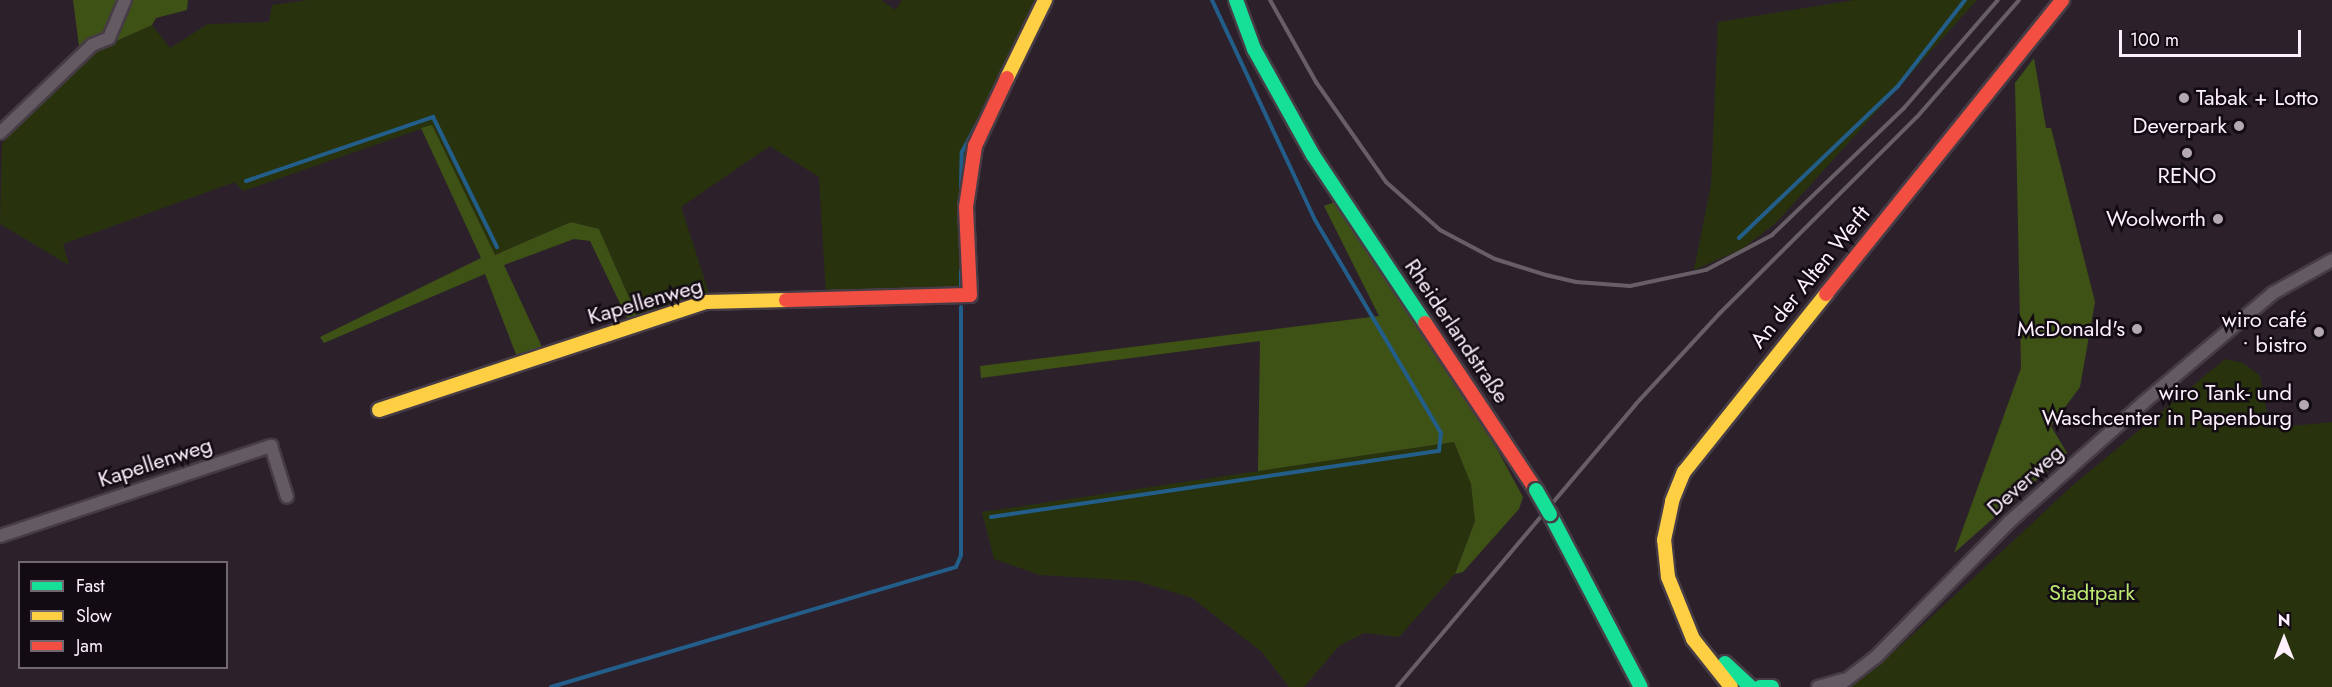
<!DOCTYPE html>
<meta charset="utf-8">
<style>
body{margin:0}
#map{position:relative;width:2332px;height:687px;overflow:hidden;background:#2c212b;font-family:Jost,sans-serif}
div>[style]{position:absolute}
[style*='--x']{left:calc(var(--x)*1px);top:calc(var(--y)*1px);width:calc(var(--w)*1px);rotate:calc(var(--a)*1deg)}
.green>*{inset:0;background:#28330e}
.forest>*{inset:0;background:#3f5215}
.stream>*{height:4px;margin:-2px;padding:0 2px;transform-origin:2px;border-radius:2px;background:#235e8a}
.roads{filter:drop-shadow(2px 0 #463c45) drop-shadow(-2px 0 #463c45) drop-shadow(0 2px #463c45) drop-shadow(0 -2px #463c45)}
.street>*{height:12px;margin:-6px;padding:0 6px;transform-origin:6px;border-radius:6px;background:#635a62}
.fast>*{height:14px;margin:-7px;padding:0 7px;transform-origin:7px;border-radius:7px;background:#16e098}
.slow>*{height:14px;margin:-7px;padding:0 7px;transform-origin:7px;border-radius:7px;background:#ffcf43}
.jam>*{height:14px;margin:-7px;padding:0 7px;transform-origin:7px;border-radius:7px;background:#f24e42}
.rail>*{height:4px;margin:-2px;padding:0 2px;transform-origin:2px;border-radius:2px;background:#685f66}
.bridges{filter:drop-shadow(2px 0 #463c45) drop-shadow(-2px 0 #463c45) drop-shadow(0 2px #463c45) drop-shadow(0 -2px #463c45)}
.fast-bridge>*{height:14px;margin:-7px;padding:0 7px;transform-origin:7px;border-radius:7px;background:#16e098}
.dots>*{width:16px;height:16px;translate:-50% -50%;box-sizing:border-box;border:3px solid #130b13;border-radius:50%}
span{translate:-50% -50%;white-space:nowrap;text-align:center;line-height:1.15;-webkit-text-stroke:5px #130b13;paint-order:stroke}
.poi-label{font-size:22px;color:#fdf0fc}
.left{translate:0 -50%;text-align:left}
.right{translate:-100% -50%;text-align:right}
.street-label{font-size:22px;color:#fdf0fc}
.park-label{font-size:22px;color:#bbe871}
.legend{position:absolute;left:18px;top:561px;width:210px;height:108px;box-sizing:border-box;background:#130b13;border:2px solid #716770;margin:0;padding:8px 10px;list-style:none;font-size:18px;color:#fdf0fc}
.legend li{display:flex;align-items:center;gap:12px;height:30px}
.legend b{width:30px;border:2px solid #716770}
.north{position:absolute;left:2254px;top:609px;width:60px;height:60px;-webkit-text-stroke:4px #130b13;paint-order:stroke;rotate:0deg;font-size:16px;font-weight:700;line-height:24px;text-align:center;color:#fdf0fc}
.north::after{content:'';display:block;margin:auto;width:21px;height:27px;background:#fdf0fc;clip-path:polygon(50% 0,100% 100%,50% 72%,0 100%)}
.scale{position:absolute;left:2119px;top:30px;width:182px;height:27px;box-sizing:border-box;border:3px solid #fdf0fc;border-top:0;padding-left:8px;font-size:18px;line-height:21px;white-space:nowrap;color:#fdf0fc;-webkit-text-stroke:4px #130b13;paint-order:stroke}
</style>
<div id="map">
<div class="green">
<i style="clip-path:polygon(308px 0,881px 0,895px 10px,902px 0,1038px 0,970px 144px,965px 291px,826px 295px,819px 177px,770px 146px,681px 207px,710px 296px,638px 318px,599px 229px,571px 222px,495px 255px,432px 125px,243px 191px,235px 182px,63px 244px,69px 265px,0 224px,2px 144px,31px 110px,95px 51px,152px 25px,170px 48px,208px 24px,269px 22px,272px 5px)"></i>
<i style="clip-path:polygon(1855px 0,1977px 0,1776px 223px,1742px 249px,1694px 270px,1711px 185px,1718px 22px)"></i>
<i style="clip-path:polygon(2225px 359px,2243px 363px,2260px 376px,2270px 428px,2332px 422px,2332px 687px,1851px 687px,1881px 664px,2072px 486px)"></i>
<i style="clip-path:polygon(1454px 442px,1471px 484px,1475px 521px,1455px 574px,1399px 637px,1364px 633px,1339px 646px,1304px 687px,1289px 687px,1262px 652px,1192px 598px,1137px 581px,1040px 575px,994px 559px,982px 512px)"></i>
</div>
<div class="forest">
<i style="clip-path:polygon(73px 0,119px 0,105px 35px,79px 46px)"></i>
<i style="clip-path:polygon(130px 0,188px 0,187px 10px,156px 18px,152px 25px,112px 43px,129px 13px)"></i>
<i style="clip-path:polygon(2034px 58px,2046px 128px,2051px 128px,2095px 302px,2080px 387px,2051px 426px,2067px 453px,1954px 553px,2021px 368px,2015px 83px)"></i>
<i style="clip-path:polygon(432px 125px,495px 255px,571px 222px,599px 229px,638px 318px,628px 320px,590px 241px,574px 239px,504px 265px,543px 349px,517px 357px,485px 274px,324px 343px,320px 337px,481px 258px,421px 128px)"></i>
<i style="clip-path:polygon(1337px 201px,1497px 449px,1523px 497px,1519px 509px,1463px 572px,1455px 574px,1475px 521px,1471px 484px,1454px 442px,1258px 471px,1260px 341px,981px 378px,980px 366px,1379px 316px,1324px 206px)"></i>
</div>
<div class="stream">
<i style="--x:246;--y:181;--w:198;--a:-18.9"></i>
<i style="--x:433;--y:117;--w:145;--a:63.8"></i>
<i style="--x:961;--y:191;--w:39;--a:-89"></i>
<i style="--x:962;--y:152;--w:32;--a:-62"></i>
<i style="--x:1739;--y:238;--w:220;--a:-43.7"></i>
<i style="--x:1898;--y:86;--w:109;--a:-52.1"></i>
<i style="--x:961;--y:270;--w:16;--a:90"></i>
<i style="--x:991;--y:517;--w:453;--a:-8.4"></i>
<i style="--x:1439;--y:451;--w:18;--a:-84"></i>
<i style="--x:1441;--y:433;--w:247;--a:-120.6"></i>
<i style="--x:1315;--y:220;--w:243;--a:-115.1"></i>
<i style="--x:551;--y:687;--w:422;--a:-16.5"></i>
<i style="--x:956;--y:567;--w:13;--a:-67"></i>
<i style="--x:961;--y:555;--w:248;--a:-90"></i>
</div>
<div class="roads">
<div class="street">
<i style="--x:0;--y:133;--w:127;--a:-43.7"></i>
<i style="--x:92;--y:45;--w:18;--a:-22"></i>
<i style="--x:109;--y:38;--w:41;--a:-67.2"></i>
<i style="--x:0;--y:536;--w:286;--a:-18.4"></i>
<i style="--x:271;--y:446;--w:53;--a:72.6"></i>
<i style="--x:1818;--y:687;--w:26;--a:-16"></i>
<i style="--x:1837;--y:687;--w:49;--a:-37.6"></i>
<i style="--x:1876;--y:657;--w:190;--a:-45.4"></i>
<i style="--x:2009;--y:522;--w:179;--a:-41.6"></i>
<i style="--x:2143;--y:403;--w:170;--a:-40.2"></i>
<i style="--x:2273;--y:293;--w:68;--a:-29.2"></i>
</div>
<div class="fast">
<i style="--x:1236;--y:0;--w:52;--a:69.8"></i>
<i style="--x:1254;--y:49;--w:121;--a:60.9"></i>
<i style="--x:1313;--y:155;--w:202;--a:56.3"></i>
<i style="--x:1550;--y:514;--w:195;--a:62.3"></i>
<i style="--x:1725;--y:663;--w:35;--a:43"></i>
<i style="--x:1760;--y:687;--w:12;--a:0"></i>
</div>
<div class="slow">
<i style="--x:1007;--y:78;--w:87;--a:-64"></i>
<i style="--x:379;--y:410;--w:343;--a:-18.3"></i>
<i style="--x:705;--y:302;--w:81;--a:-1.4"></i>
<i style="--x:1731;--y:687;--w:61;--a:-128.4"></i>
<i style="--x:1693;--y:639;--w:67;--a:-112"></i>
<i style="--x:1668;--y:577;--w:37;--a:-96"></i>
<i style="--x:1664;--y:540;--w:40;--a:-78"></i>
<i style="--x:1672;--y:501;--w:31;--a:-68"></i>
<i style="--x:1684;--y:472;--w:228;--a:-51.4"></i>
</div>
<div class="jam">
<i style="--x:1826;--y:294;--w:377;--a:-51.2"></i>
<i style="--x:786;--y:300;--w:184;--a:-1.6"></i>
<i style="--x:970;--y:295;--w:88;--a:-92.6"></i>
<i style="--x:966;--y:207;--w:62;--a:-81.6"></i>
<i style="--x:975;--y:146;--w:75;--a:-64.8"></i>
<i style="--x:1425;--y:323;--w:201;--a:56.4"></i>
</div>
</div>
<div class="rail">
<i style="--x:1270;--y:0;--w:94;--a:60.7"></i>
<i style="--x:1316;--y:82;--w:122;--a:55"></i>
<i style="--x:1386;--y:182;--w:72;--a:41.6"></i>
<i style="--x:1440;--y:230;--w:62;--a:27.8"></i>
<i style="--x:1495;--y:259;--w:53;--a:17.4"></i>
<i style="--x:1546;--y:275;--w:31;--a:13"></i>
<i style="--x:1576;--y:282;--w:54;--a:4.2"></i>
<i style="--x:1630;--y:286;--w:78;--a:-11.9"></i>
<i style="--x:1706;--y:270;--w:75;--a:-27.9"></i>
<i style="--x:1772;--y:235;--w:183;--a:-43.9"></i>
<i style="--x:1904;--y:108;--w:143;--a:-49"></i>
<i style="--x:1397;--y:687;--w:370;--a:-49.8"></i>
<i style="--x:1636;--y:404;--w:122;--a:-47.3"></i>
<i style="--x:1719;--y:314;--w:279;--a:-44.9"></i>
<i style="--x:1917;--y:117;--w:155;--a:-48.9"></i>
</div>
<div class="bridges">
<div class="fast-bridge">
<i style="--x:1536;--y:490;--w:28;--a:60"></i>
</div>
</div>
<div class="dots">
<i style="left:2184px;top:98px;background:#b4a8b3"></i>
<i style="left:2239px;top:126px;background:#b4a8b3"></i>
<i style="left:2187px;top:153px;background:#b4a8b3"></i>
<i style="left:2218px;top:219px;background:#b4a8b3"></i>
<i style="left:2137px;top:329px;background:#b4a8b3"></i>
<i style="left:2319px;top:332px;background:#b4a8b3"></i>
<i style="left:2304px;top:405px;background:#b4a8b3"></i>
</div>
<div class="poi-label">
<span class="left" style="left:2196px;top:98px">Tabak + Lotto</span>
<span class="right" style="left:2227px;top:126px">Deverpark</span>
<span style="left:2187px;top:176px">RENO</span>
<span class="right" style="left:2206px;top:219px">Woolworth</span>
<span class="right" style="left:2307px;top:332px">wiro café<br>• bistro</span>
<span class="right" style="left:2125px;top:329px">McDonald's</span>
<span class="right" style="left:2292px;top:405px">wiro Tank- und<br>Waschcenter in Papenburg</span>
</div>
<div class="street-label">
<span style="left:1810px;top:277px;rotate:-51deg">An der Alten Werft</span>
<span style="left:645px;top:301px;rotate:-16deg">Kapellenweg</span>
<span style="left:1457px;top:331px;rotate:56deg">Rheiderlandstraße</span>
<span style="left:155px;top:462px;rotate:-18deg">Kapellenweg</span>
<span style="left:2025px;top:480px;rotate:-42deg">Deverweg</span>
</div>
<div class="park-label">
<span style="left:2092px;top:593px">Stadtpark</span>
</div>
<ul class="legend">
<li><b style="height:8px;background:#16e098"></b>Fast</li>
<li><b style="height:8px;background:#ffcf43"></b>Slow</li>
<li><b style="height:8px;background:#f24e42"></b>Jam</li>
</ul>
<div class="north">N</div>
<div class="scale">100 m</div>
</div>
